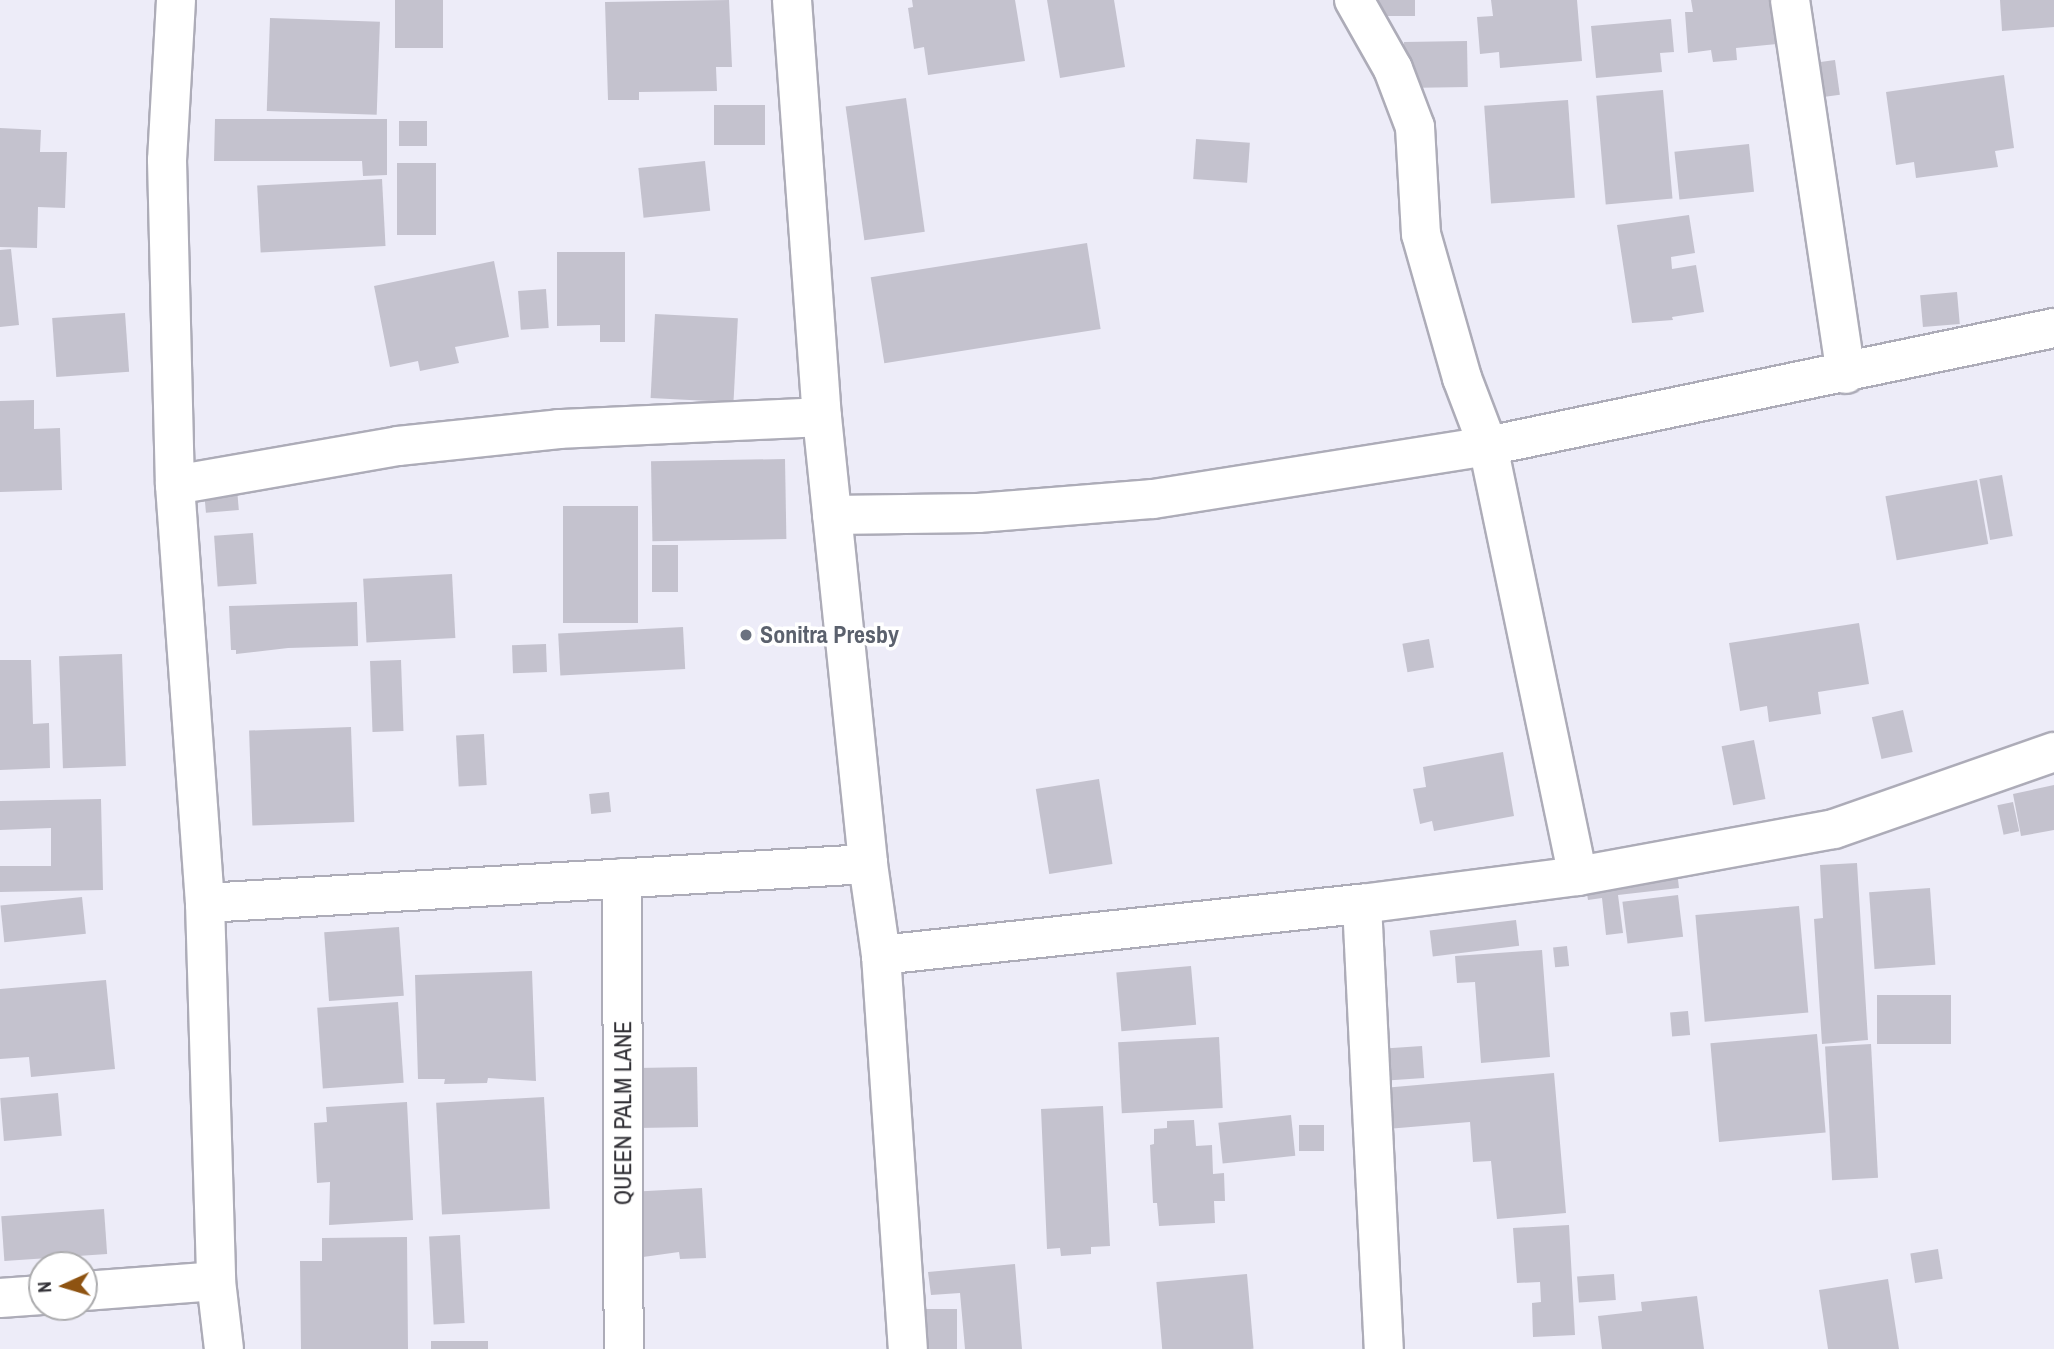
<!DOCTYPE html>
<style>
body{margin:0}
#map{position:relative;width:2054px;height:1349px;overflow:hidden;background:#edecf8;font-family:"Archivo Narrow",sans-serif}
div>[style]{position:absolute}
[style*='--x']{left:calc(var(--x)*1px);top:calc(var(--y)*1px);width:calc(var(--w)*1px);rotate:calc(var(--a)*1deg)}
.building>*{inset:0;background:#c4c2ce;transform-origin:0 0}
.roads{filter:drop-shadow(2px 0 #adacb8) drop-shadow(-2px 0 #adacb8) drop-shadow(0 2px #adacb8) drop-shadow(0 -2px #adacb8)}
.minor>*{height:38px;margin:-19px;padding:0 19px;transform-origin:19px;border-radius:19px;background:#fff}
.dots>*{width:19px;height:19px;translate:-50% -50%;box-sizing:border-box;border:4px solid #fff;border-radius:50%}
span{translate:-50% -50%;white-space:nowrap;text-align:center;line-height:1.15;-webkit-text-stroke:7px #fff;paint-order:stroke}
.worship-label{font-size:24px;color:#5b616d;font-weight:700}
.left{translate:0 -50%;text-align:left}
.street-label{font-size:24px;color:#323136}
.north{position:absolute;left:28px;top:1251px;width:70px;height:70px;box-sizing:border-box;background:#fff;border:2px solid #adadaf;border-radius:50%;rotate:266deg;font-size:19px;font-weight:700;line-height:28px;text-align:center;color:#323136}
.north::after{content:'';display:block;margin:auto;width:24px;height:32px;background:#8e5311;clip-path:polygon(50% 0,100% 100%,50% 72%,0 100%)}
</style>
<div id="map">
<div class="building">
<i style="left:395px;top:0;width:48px;height:48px"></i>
<i style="clip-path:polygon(729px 0,732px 67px,716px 67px,717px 91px,639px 92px,639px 100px,608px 100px,605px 2px)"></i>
<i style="clip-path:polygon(912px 0,1015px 0,1025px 61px,928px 75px,924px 47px,914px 49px,908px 8px,913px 7px)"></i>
<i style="clip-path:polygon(1047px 0,1114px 0,1125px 67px,1060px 78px)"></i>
<i style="left:1376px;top:0;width:39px;height:16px"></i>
<i style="clip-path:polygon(1491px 0,1577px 0,1582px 61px,1500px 68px,1499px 52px,1480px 54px,1477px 17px,1493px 16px)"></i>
<i style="clip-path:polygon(1691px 0,1774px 0,1777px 44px,1736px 48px,1737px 60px,1713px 62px,1711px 50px,1688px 53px,1685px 12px,1693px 12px)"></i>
<i style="clip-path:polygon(2000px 0,2054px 0,2054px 27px,2002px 31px)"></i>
<i style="left:270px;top:18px;width:110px;height:93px;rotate:2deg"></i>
<i style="clip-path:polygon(1671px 19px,1674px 52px,1660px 53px,1662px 72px,1596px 78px,1591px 26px)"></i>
<i style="left:1467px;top:41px;width:46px;height:63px;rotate:89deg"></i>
<i style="left:1835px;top:60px;width:35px;height:22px;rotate:82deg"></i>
<i style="clip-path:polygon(2004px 75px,2014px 148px,1995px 151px,1998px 167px,1916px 178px,1914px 162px,1896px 165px,1886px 92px)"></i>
<i style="left:1663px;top:90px;width:109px;height:67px;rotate:85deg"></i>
<i style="left:906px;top:98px;width:135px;height:61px;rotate:82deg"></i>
<i style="left:1568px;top:100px;width:98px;height:84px;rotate:86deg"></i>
<i style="left:765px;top:105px;width:40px;height:51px;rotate:90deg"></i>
<i style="clip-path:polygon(215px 119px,387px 119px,387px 175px,363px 176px,362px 161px,214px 161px)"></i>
<i style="left:399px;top:121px;width:28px;height:25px"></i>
<i style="clip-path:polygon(0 128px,41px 130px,40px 152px,67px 152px,65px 208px,38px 207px,37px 248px,0 247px)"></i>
<i style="left:1196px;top:139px;width:54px;height:40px;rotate:4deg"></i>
<i style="left:1749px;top:144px;width:48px;height:75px;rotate:84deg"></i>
<i style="left:705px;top:161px;width:50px;height:67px;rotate:84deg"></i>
<i style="left:436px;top:163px;width:72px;height:39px;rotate:90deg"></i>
<i style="left:382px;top:179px;width:67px;height:125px;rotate:87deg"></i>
<i style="clip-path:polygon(1689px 215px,1695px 253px,1671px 257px,1672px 269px,1696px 265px,1704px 312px,1672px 317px,1673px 320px,1632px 323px,1617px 225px)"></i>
<i style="left:1087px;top:243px;width:87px;height:219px;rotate:81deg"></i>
<i style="clip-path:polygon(11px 249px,19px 325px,0 327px,0 250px)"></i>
<i style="clip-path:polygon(557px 252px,625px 252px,625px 342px,600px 342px,600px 325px,557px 326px)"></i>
<i style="clip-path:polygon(494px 261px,509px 337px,455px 347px,459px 363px,420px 371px,418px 361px,390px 367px,374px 286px)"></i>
<i style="left:546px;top:289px;width:39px;height:28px;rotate:86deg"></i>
<i style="left:1957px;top:292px;width:32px;height:37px;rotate:85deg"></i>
<i style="left:125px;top:313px;width:59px;height:73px;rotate:86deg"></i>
<i style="left:655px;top:314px;width:83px;height:84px;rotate:3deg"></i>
<i style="clip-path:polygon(34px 400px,34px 429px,60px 428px,62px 490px,0 492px,0 401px)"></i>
<i style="left:785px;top:459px;width:80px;height:134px;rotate:89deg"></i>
<i style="left:2002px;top:475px;width:62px;height:23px;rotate:80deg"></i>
<i style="left:1977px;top:480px;width:65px;height:93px;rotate:80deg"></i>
<i style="left:237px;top:489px;width:21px;height:33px;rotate:85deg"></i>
<i style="left:563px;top:506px;width:75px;height:117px"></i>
<i style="left:253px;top:533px;width:51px;height:39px;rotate:86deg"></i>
<i style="left:652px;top:545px;width:26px;height:47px"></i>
<i style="left:452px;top:574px;width:64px;height:89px;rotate:87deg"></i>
<i style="clip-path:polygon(357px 602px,358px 646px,288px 648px,236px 654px,236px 650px,231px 650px,229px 606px)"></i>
<i style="clip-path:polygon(1859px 623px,1869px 684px,1818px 692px,1821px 714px,1769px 722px,1767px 706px,1740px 711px,1729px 643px)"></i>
<i style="left:683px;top:627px;width:42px;height:125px;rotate:87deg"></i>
<i style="left:1429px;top:639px;width:29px;height:27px;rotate:80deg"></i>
<i style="left:546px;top:644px;width:28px;height:34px;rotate:88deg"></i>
<i style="left:122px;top:654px;width:112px;height:63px;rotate:88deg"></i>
<i style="clip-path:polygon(0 660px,31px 660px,33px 724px,49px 723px,50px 768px,0 770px)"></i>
<i style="left:401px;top:660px;width:71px;height:31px;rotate:88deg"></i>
<i style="left:1903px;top:710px;width:43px;height:32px;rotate:77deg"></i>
<i style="left:351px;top:727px;width:95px;height:102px;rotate:88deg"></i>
<i style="left:484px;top:734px;width:51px;height:28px;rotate:87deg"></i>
<i style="left:1754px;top:740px;width:60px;height:33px;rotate:79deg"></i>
<i style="clip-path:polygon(1503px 752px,1514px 816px,1434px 831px,1432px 821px,1420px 824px,1413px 789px,1426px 787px,1423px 767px)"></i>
<i style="left:1099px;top:779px;width:86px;height:64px;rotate:81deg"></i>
<i style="clip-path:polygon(2054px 785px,2054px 830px,2021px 836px,2013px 794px)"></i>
<i style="left:609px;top:792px;width:20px;height:20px;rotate:84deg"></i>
<i style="clip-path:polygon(101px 799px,103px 890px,0 892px,0 866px,51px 866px,51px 828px,0 830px,0 801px)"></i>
<i style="left:2013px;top:802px;width:30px;height:16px;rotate:78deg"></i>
<i style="clip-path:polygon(1857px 863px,1868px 1040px,1822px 1044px,1814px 919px,1823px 918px,1820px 865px)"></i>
<i style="clip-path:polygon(1677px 871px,1679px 888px,1618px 895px,1623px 933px,1606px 935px,1602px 898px,1588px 900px,1585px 882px)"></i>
<i style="left:1930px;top:888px;width:77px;height:61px;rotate:86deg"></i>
<i style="left:1678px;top:895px;width:42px;height:56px;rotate:83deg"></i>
<i style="left:82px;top:897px;width:37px;height:82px;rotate:84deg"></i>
<i style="left:1799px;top:906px;width:107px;height:104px;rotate:85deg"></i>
<i style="left:1516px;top:920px;width:26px;height:87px;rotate:83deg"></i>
<i style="left:399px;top:927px;width:69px;height:75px;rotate:86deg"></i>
<i style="left:1567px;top:946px;width:20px;height:14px;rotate:84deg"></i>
<i style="clip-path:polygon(1542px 950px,1550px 1057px,1481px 1063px,1475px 982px,1457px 983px,1455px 956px)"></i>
<i style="left:1191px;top:966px;width:59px;height:75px;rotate:85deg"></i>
<i style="clip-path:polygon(532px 971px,536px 1081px,488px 1078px,487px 1083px,444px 1084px,445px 1079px,418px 1079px,415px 975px)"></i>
<i style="clip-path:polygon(106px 980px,115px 1069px,31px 1077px,29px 1057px,0 1059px,0 989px)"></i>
<i style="left:1877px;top:995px;width:74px;height:49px"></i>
<i style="left:398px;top:1002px;width:81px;height:81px;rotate:86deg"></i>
<i style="left:1688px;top:1011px;width:24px;height:18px;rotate:85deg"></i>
<i style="left:1817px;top:1034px;width:99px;height:107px;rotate:85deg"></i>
<i style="left:1219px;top:1037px;width:71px;height:101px;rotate:87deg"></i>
<i style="left:1871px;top:1044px;width:134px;height:46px;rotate:87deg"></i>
<i style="left:1422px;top:1046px;width:32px;height:41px;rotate:86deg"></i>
<i style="left:697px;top:1067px;width:60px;height:61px;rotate:89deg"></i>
<i style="clip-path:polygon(1554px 1073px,1566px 1213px,1497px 1219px,1491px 1161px,1473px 1162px,1470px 1122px,1387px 1129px,1383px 1088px)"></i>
<i style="left:58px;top:1093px;width:43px;height:58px;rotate:85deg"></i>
<i style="left:544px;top:1097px;width:112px;height:108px;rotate:87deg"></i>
<i style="clip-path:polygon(407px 1102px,413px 1220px,329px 1225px,330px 1182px,317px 1183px,314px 1123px,327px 1122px,326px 1107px)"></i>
<i style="clip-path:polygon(1103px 1106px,1110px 1246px,1091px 1247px,1091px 1254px,1061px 1256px,1060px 1248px,1047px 1249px,1041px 1109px)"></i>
<i style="left:1291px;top:1115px;width:41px;height:73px;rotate:84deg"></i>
<i style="clip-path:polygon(1194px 1120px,1196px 1146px,1212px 1145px,1213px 1174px,1224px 1173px,1225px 1201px,1214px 1201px,1215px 1223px,1159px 1226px,1157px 1203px,1153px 1203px,1150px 1145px,1154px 1144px,1154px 1129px,1167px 1128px,1167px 1121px)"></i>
<i style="left:1324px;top:1125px;width:26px;height:25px;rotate:90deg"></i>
<i style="clip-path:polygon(702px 1188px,706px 1258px,680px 1259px,679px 1252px,643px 1257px,629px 1192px)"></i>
<i style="left:104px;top:1209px;width:45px;height:103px;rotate:86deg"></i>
<i style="clip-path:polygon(1569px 1225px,1575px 1335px,1533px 1337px,1532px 1303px,1541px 1302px,1540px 1282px,1517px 1283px,1513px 1228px)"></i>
<i style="left:460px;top:1235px;width:88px;height:31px;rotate:87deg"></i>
<i style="clip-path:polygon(407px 1237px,408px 1349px,301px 1349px,300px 1261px,322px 1261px,322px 1238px)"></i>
<i style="left:1938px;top:1249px;width:30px;height:28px;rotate:81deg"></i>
<i style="clip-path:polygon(1015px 1264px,1022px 1349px,965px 1349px,960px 1293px,931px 1295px,928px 1272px)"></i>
<i style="left:1247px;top:1274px;width:75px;height:91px;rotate:85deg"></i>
<i style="left:1614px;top:1274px;width:26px;height:37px;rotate:86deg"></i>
<i style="clip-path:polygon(1888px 1279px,1899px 1349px,1828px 1349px,1819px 1290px)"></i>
<i style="clip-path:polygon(1697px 1296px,1704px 1349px,1602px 1349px,1598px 1316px,1642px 1311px,1641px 1302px)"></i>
<i style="left:925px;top:1309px;width:32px;height:40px"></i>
<i style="left:488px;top:1341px;width:8px;height:57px;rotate:90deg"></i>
</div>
<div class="roads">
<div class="minor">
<i style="--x:176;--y:0;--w:160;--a:93.2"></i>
<i style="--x:167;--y:160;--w:325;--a:88.6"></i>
<i style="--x:175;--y:485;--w:419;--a:85.9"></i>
<i style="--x:205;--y:903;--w:378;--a:88.3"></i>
<i style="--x:216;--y:1281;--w:68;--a:83.3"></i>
<i style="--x:792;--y:0;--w:418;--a:85.9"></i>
<i style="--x:822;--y:417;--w:449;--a:84.1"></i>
<i style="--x:868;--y:864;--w:92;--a:81.9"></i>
<i style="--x:881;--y:955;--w:395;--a:86.1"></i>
<i style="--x:1354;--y:0;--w:79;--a:60.5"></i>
<i style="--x:1393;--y:69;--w:62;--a:69.2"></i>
<i style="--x:1415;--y:127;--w:107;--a:86.8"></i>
<i style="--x:1421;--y:234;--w:150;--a:74.1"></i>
<i style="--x:1462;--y:378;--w:73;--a:69.1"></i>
<i style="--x:1488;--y:446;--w:439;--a:78.2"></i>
<i style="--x:1790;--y:0;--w:378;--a:81.5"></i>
<i style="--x:175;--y:485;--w:226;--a:-9.9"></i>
<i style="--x:398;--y:446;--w:162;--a:-6"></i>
<i style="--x:559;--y:429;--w:263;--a:-2.6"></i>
<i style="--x:832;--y:515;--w:146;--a:-0.8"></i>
<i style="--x:978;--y:513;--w:176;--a:-4.6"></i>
<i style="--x:1153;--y:499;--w:339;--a:-9"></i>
<i style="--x:1488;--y:446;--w:578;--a:-11.78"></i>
<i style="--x:622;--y:878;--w:471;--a:89.8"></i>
<i style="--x:205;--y:903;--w:664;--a:-3.37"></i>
<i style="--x:1362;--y:904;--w:446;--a:87.2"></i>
<i style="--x:881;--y:955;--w:484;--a:-6.1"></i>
<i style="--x:1362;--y:904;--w:218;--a:-7.4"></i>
<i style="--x:1578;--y:876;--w:260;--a:-10.4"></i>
<i style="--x:1834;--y:829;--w:233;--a:-19.3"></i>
<i style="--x:84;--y:1291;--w:132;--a:-4.3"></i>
<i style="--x:0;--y:1298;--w:42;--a:-4.1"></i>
</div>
</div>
<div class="dots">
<i style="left:746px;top:635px;background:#6b7280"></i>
</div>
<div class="worship-label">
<span class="left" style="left:760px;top:635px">Sonitra Presby</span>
</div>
<div class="street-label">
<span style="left:623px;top:1113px;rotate:-90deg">QUEEN PALM LANE</span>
</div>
<div class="north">N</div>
</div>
